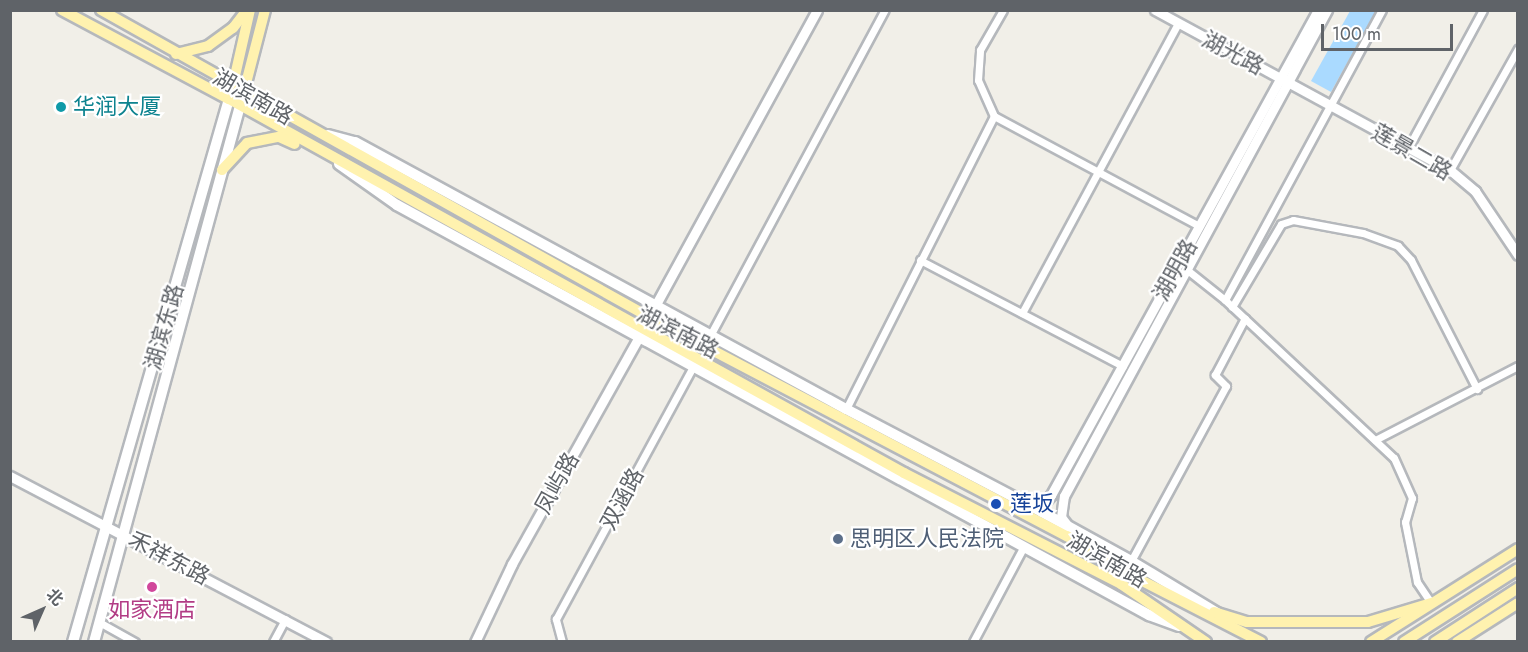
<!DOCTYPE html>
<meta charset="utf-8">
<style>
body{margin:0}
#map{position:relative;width:1528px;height:652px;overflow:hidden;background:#f1efe8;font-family:Jost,"Noto Sans SC",sans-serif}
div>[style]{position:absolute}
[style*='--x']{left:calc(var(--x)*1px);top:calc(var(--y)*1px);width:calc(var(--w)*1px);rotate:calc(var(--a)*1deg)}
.water>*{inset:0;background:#aadaff}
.roads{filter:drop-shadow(2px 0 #b5b8bc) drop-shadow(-2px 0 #b5b8bc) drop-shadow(0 2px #b5b8bc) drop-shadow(0 -2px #b5b8bc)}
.minor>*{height:7px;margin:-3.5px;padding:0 3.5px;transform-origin:3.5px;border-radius:3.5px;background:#fff}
.tertiary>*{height:9px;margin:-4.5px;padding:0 4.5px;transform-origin:4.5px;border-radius:4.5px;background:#fff}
.secondary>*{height:10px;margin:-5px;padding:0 5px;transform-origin:5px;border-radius:5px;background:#fff}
.primary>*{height:10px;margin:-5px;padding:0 5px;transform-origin:5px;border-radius:5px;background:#fff2af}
.dots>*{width:16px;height:16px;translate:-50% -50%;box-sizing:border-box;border:3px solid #fff;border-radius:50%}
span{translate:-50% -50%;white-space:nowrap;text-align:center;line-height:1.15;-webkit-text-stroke:4.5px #fff;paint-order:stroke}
.street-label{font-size:22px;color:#5f6368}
.culture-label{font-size:22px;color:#0d838f}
.left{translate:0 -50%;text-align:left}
.transit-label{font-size:22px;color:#164399}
.service-label{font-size:22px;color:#4e5e75}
.hotel-label{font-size:22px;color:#b23c85}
.frame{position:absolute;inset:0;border:12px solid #5f6368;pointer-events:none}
.north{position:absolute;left:12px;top:580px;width:60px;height:60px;-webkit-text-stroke:4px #fff;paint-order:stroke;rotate:45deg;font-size:16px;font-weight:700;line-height:24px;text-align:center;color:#5f6368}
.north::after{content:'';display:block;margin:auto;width:21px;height:27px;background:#5f6368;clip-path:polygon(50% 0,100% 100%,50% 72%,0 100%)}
.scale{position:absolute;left:1321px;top:24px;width:132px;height:27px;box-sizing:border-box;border:3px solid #5f6368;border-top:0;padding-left:8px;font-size:18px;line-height:21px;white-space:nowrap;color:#5f6368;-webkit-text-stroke:4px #fff;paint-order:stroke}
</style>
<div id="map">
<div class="water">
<i style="clip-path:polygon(1350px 11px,1376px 11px,1331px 92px,1311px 81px)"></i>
</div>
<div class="roads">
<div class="minor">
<i style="--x:994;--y:116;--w:233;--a:28.2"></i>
<i style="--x:1408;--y:148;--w:157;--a:-61.5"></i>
<i style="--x:1450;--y:170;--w:139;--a:-60.7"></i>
<i style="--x:920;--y:260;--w:229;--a:27.6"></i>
<i style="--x:1186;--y:269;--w:50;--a:38.5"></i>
<i style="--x:1225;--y:300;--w:231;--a:43.1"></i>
<i style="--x:1394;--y:458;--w:44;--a:65.8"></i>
<i style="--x:1412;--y:498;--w:25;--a:106"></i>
<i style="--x:1405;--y:522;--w:61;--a:78.7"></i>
<i style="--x:1417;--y:582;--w:25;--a:56"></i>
<i style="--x:1225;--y:300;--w:330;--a:-61.6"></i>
<i style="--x:1232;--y:307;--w:96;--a:-59.4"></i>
<i style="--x:1281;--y:224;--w:13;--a:-18"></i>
<i style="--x:1293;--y:220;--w:71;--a:10.5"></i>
<i style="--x:1363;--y:233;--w:37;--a:20"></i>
<i style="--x:1398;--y:246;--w:19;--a:47"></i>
<i style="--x:1411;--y:260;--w:145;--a:62.9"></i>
<i style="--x:1022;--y:313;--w:329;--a:-61.7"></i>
<i style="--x:705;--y:345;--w:380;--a:-61.8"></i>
<i style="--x:846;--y:409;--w:328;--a:-63.2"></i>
<i style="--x:994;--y:116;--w:39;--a:-114"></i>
<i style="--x:978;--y:80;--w:30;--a:-86"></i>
<i style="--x:980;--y:50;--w:46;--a:-60.1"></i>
<i style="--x:1375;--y:440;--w:161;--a:-27.4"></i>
<i style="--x:1131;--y:561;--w:199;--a:-61.5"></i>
<i style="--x:1226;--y:386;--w:16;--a:-135"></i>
<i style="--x:1215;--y:375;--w:64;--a:-62.2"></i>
<i style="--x:99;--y:622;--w:41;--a:29.1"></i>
<i style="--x:273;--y:642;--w:26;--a:-62"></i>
<i style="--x:562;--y:642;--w:24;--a:-105"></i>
<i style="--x:556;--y:619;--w:291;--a:-61.5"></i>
<i style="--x:973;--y:642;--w:109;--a:-62"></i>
</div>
<div class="tertiary">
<i style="--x:1155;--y:10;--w:336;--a:28.5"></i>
<i style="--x:1450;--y:170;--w:33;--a:40"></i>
<i style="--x:1475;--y:191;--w:77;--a:56.1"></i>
<i style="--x:649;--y:317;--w:350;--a:-61.3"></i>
<i style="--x:10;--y:476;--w:357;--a:27.7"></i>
<i style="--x:1026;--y:501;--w:18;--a:6"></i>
<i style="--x:1044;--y:503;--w:11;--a:-49"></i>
<i style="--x:1051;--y:495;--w:554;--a:-61.17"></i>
<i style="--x:1068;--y:526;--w:11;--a:-128"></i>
<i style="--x:1061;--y:517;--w:21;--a:-82"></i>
<i style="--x:1064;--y:496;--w:553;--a:-61.58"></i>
<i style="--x:475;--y:642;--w:86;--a:-64.6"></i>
<i style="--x:512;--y:564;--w:265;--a:-60.8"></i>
</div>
<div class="secondary">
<i style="--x:328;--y:135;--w:28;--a:15"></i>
<i style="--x:355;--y:142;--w:559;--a:28.54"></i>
<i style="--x:846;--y:409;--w:221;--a:27.7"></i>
<i style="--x:1042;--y:512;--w:102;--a:28.8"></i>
<i style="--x:1131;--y:561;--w:106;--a:31.1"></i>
<i style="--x:339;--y:164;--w:71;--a:35.3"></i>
<i style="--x:397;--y:205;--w:857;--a:28.6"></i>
<i style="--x:1149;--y:615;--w:32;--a:20"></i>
<i style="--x:73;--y:642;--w:565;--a:-73.97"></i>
<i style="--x:94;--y:642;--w:571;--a:-74.77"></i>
</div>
<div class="primary">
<i style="--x:62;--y:10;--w:189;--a:28.1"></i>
<i style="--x:229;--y:99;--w:772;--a:28.99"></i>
<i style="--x:904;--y:473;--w:244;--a:27.1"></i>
<i style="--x:1121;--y:584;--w:103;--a:34.3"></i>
<i style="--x:101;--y:10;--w:628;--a:29.26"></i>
<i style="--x:649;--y:317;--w:472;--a:27.7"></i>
<i style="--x:1067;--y:536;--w:68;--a:31.8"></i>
<i style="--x:1125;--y:572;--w:153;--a:27.2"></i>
<i style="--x:176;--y:54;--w:33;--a:-14"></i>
<i style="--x:208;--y:46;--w:31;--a:-36"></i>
<i style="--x:233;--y:28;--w:23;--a:-52"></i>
<i style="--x:232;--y:89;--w:81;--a:-77.2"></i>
<i style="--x:244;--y:91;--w:84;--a:-75.5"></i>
<i style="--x:222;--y:170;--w:37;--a:-47"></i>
<i style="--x:247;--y:143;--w:33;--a:-11"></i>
<i style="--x:279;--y:137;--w:17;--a:24"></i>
<i style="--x:1214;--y:612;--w:34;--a:17"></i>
<i style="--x:1247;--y:622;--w:121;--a:0"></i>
<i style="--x:1368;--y:622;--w:66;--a:-16.8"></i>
<i style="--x:1371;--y:642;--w:174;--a:-32.3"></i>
<i style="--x:1404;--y:642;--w:135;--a:-32.6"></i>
<i style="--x:1435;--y:642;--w:99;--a:-33"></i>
<i style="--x:1457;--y:642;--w:72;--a:-32.6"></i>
</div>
</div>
<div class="dots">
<i style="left:61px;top:107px;background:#0f9aa8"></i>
<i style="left:996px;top:504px;background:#1a4fb4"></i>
<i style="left:838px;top:539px;background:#5c6f8a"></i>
<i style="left:152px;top:587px;background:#d1479c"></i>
</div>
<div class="street-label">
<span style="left:1233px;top:53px;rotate:28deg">湖光路</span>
<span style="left:253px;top:97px;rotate:30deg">湖滨南路</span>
<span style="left:1412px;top:152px;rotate:30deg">莲景二路</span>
<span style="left:1175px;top:270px;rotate:-61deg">湖明路</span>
<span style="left:164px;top:327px;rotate:-74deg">湖滨东路</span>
<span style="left:678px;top:332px;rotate:27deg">湖滨南路</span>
<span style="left:557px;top:483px;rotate:-61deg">凤屿路</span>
<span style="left:622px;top:499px;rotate:-62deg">双涵路</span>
<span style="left:169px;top:558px;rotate:28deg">禾祥东路</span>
<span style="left:1107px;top:560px;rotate:30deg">湖滨南路</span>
</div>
<div class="culture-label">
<span class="left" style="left:73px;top:107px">华润大厦</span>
</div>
<div class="transit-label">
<span class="left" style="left:1010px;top:504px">莲坂</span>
</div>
<div class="service-label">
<span class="left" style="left:850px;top:539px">思明区人民法院</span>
</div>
<div class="hotel-label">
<span style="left:152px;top:610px">如家酒店</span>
</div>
<div class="frame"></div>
<div class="north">北</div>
<div class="scale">100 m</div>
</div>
